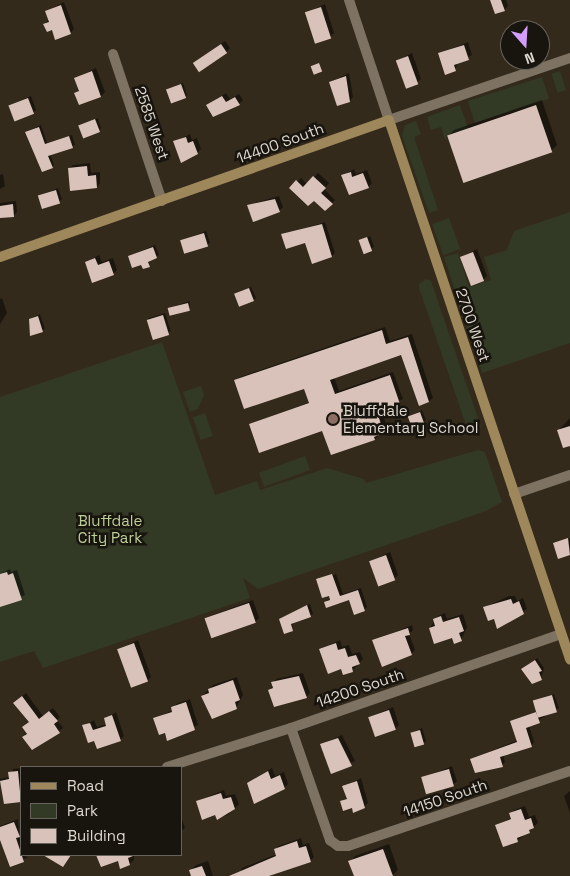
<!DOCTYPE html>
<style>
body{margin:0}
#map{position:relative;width:570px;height:876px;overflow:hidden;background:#342a1c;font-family:"Space Grotesk",sans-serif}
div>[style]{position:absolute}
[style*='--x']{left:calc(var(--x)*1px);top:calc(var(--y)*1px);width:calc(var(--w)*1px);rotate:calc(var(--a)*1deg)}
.green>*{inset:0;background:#323924;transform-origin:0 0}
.shadow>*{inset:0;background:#0007;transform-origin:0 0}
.building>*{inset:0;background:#d8c2ba;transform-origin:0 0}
.minor>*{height:10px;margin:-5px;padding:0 5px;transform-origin:5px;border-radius:5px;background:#7e7363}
.tertiary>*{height:10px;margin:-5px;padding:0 5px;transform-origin:5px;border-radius:5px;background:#7e7363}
.secondary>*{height:10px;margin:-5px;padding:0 5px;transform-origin:5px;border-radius:5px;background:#9e875a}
.dots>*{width:14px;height:14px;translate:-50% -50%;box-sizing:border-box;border:2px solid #18140e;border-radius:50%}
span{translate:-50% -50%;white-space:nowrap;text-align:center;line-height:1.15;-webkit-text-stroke:5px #18140e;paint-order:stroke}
.street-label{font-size:15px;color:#ded8cf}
.poi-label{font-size:15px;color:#ded8cf}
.left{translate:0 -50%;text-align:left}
.park-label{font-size:15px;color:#bdcf97}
.legend{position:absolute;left:20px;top:766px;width:162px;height:90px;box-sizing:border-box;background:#18140e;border:1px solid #67625b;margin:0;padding:6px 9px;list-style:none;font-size:15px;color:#ded8cf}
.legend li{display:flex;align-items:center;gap:10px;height:25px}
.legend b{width:25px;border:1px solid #67625b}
.north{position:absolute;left:500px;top:20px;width:50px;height:50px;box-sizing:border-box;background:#18140e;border:1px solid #67625b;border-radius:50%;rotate:161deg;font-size:14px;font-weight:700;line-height:20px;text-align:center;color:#ded8cf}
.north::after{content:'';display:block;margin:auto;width:18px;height:22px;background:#d49cfc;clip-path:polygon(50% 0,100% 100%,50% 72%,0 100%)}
</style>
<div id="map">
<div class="green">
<i style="left:560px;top:71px;width:20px;height:9px;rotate:72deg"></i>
<i style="left:542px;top:77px;width:23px;height:78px;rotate:72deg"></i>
<i style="clip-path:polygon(460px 105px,468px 128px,447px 135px,445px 140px,441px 127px,431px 130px,427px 117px)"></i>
<i style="clip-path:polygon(416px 121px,421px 134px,414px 137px,438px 210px,429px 213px,402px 136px,405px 125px)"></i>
<i style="clip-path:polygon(570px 212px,570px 343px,482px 373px,444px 257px,458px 253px,469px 287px,491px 280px,484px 257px,507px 250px,514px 231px)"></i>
<i style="left:449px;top:218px;width:33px;height:18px;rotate:70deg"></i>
<i style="clip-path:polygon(426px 279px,431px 281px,481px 427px,471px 429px,466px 425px,419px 288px,419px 284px)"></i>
<i style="clip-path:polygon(162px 342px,215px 495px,257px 481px,260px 490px,327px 468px,364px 479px,366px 483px,478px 450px,485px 452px,502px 502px,486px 511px,258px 589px,243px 578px,250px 598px,43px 668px,34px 651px,0 662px,0 397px)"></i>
<i style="clip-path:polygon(201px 386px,204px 395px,198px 409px,190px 412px,183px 392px)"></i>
<i style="left:205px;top:413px;width:24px;height:13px;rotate:71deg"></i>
<i style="left:305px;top:456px;width:15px;height:49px;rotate:70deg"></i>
</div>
<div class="shadow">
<i style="clip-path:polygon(491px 0,506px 0,508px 6px,504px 10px)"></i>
<i style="clip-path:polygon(64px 2px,74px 29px,70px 33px,45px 24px,49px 19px,46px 11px)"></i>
<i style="clip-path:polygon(325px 4px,334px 33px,330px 37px,307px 13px)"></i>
<i style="clip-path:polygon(225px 41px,230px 48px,226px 52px,194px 63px)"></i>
<i style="clip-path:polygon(468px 42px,472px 55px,458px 62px,455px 70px,439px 54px)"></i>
<i style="clip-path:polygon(412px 53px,421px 79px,417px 82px,397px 61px)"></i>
<i style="clip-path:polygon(96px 68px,105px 92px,101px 96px,76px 93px,80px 89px,76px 78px)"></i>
<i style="clip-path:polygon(349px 73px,353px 97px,350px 101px,330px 82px)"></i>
<i style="clip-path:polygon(183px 83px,187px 95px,185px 97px,168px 89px)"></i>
<i style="clip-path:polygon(226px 93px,230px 99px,239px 94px,243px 100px,239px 104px,208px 105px)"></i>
<i style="clip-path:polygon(31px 96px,36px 110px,33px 113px,10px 105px)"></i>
<i style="clip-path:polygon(542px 100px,557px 145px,552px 150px,464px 180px,448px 136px,454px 130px)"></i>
<i style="clip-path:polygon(98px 118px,101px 128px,99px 131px,79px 126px)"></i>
<i style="clip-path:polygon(41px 125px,47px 143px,72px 135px,75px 145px,50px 154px,54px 165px,52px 167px,26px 132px)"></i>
<i style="clip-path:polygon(190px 134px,192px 140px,197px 138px,201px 149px,197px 153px,175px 142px)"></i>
<i style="clip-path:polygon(90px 163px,91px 173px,100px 172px,100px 183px,97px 187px,69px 168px,73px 165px)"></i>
<i style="clip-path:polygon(354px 169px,356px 174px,367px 170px,372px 183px,368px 187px,343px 176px)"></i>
<i style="clip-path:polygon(318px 173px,329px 183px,324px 189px,335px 200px,325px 210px,314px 199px,291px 188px,301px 178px,307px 184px)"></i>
<i style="clip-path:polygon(3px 174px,5px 186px,0 189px,0 175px)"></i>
<i style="clip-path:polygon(58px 188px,62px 199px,59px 202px,39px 196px)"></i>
<i style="clip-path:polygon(279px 196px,283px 207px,279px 211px,248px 205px)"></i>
<i style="clip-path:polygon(16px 201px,17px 212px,13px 216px,0 217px,0 203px)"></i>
<i style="clip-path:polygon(325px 222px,335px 253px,332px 256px,306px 241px,283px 235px)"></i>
<i style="clip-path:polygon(206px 231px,210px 243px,207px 245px,182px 241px)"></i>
<i style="clip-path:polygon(370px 236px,374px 247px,364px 252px,360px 241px)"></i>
<i style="clip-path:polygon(155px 245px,159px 255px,150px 260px,149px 266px,130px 256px)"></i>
<i style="clip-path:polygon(477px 249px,487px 276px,483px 280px,462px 257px)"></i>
<i style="clip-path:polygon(99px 255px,102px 262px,113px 258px,117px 270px,113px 274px,86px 263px)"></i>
<i style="clip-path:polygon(251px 287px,256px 298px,253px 300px,235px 294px)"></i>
<i style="clip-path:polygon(2px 298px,7px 313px,0 324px,0 299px)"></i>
<i style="clip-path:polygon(190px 301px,189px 310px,170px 310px,172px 307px)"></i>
<i style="left:165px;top:313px;width:19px;height:18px;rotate:72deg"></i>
<i style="clip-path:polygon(40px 314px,45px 329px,31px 335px,30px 319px)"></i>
<i style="clip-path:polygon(385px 327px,390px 341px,412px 334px,433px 398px,429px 401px,419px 404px,402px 353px,334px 377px,339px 391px,393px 372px,403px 399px,381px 409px,387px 428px,375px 439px,332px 454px,323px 429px,250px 424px,310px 402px,305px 387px,236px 380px,240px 377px)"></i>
<i style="clip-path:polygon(422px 410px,426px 420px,423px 422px,409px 417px)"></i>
<i style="clip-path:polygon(570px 418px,570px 444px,559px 430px)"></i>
<i style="clip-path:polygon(570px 538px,570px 554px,559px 558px,555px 543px)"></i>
<i style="clip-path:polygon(390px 552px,398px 575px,394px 579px,371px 561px)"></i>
<i style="clip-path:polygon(10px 569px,11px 572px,17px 570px,25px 595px,0 606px,0 574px)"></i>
<i style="clip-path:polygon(336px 574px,343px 594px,361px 588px,367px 607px,364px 610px,350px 599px,325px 602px,331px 598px,318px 580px)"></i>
<i style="clip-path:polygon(509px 596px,515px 596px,517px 601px,523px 598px,527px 609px,498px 627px,495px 618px,485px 607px)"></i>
<i style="clip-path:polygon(253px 600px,259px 618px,255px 622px,205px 618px)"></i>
<i style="clip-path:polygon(310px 604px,313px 614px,293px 622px,292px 630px,280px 619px)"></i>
<i style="clip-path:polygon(445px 613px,447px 619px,463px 614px,467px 627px,461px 640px,430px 628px,438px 616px)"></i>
<i style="clip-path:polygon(412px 625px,413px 630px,409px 634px,415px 650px,411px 654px,374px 641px)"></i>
<i style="clip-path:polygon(138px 640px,151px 677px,147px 681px,119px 649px)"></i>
<i style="clip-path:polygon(340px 640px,342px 647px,349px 645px,352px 654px,360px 652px,363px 659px,353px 670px,342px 668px,321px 649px)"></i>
<i style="clip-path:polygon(537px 658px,544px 668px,541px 679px,525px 667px)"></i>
<i style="clip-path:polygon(303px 673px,310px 693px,306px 697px,270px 690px,276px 679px)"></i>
<i style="clip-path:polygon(237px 677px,243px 695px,236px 708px,202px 696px,213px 685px)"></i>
<i style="clip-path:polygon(26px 693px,43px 716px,53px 708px,60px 717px,57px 720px,63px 728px,32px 748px,24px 737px,30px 721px,18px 700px)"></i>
<i style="clip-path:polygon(554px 694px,559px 708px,529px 726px,534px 742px,531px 746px,503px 755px,505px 762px,502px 765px,471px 759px,518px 740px,511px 721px,538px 711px,534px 702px)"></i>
<i style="clip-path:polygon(190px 699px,198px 725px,168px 739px,155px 719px,173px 710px,176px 704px)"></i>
<i style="clip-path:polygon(393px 707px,399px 725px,395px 729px,370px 717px)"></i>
<i style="clip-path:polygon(116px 712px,124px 736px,120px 740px,95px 739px,84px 726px,94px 720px,97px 727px,107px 724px,105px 719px)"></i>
<i style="clip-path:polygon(422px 728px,426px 741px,424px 743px,412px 733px)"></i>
<i style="clip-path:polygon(342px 735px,355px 761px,332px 772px,322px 744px)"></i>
<i style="clip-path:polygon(452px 766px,457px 781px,453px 785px,422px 779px)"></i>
<i style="clip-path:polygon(21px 768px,21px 800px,5px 803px,0 779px,10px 777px,13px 769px)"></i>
<i style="clip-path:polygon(272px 768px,275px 776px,284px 772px,288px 784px,284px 788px,248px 783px)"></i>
<i style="clip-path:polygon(361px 778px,368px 803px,364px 807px,341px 802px,348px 797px,344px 787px)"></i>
<i style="clip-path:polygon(224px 790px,226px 796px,235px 794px,239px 804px,228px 815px,218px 818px,216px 814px,197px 801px)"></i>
<i style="clip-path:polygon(570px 791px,570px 813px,564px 796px)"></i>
<i style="clip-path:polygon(525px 806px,529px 817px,535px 815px,538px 823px,517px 841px,497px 825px,511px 818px,514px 810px)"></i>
<i style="clip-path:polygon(181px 817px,185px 828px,181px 831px)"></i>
<i style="clip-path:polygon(18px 819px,21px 855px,28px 857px,11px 866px,0 837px,0 826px)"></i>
<i style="clip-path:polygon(301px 838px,303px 845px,309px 843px,314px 857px,310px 861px,269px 876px,239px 876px,242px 868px,277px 854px,275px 849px,279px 846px)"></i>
<i style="clip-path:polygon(389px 844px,398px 870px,393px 875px,355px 876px,350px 862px,355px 856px)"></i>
<i style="clip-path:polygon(98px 855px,134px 855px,134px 860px,130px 864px,119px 860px,101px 865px)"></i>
<i style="clip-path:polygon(208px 861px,213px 876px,192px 876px,190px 871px,196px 865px)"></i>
</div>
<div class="building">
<i style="clip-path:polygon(490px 0,501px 0,505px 11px,495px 14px)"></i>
<i style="clip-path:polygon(61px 5px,71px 34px,55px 40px,52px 30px,47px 32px,43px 24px,49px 22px,45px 11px)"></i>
<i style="left:321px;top:7px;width:33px;height:17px;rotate:72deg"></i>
<i style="left:221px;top:44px;width:11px;height:34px;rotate:56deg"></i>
<i style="clip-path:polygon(464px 45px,469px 60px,454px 65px,456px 71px,445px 75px,438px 53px)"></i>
<i style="left:408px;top:56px;width:30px;height:13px;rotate:70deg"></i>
<i style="left:319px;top:63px;width:9px;height:9px;rotate:69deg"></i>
<i style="clip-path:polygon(92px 71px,101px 97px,79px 105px,74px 93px,79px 91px,74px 78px)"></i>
<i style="clip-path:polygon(346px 76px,350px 102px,337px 106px,329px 82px)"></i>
<i style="left:181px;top:84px;width:15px;height:16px;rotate:70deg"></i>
<i style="clip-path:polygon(222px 96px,226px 102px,235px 97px,240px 105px,213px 117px,206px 105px)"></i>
<i style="left:28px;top:98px;width:17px;height:21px;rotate:69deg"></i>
<i style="left:536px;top:105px;width:50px;height:94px;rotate:71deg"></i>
<i style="left:95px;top:119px;width:14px;height:18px;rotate:69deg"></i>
<i style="clip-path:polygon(39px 127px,45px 144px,69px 136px,73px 148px,48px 156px,53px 168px,42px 172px,25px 132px)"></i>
<i style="clip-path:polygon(186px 137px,188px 143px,193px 141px,198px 154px,181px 163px,173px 141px)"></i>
<i style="clip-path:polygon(87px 166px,88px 176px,96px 175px,97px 188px,70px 191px,68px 168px)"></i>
<i style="clip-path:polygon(351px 172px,352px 177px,363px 173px,369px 188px,349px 195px,341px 175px)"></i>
<i style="clip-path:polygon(313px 176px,326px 188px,321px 193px,333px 204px,325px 211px,314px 201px,308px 206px,289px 188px,296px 180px,303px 187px)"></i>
<i style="left:56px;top:190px;width:14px;height:19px;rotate:73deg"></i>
<i style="clip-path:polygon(275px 199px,280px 212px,253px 222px,247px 205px)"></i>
<i style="clip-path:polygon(13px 204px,14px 217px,0 218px,0 206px)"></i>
<i style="clip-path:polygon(322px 224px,332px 257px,312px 264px,305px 243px,286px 249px,281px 234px)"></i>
<i style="left:204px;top:233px;width:14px;height:25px;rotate:73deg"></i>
<i style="left:367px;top:237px;width:15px;height:9px;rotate:70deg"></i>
<i style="clip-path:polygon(153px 247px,157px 258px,148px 262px,150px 267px,143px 269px,141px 265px,132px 268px,128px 256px)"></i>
<i style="left:473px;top:252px;width:31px;height:14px;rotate:69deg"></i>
<i style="clip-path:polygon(95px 258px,98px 265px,109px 261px,114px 275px,92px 283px,85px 262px)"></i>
<i style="left:249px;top:288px;width:14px;height:16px;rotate:69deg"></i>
<i style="left:188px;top:303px;width:8px;height:21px;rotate:76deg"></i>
<i style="left:163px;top:315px;width:21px;height:17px;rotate:73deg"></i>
<i style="clip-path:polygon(38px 316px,43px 332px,30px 336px,29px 319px)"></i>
<i style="clip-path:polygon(382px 330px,386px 344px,408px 337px,429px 402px,419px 406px,401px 355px,330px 380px,335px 394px,390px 375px,400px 404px,377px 412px,384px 433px,374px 437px,375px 440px,331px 455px,322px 431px,259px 453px,249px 424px,309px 403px,304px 389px,244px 409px,234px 380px)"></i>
<i style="left:420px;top:412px;width:12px;height:13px;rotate:70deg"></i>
<i style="clip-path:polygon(570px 426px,570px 446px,563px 448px,557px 430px)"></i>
<i style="clip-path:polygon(568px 538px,570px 555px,558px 559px,553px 543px)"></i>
<i style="left:386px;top:555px;width:27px;height:18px;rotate:70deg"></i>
<i style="clip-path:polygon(7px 572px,8px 575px,13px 573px,22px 600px,0 607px,0 574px)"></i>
<i style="clip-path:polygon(332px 574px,340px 596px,358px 590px,365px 611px,354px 615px,349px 600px,326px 608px,324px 602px,330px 600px,329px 596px,322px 598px,316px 579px)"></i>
<i style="clip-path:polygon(511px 599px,513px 604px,519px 601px,524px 614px,497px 629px,494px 619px,488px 621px,483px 607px)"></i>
<i style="left:249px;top:603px;width:21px;height:47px;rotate:71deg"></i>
<i style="clip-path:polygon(307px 605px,311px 617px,291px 624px,293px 631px,284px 634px,279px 619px)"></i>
<i style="clip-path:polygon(441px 616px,443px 622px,459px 617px,464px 631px,459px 633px,462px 641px,454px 644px,452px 638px,434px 644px,429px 628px,435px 626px,433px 619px)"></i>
<i style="clip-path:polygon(408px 628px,410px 635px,405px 636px,412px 655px,382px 667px,372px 640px)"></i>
<i style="left:134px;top:643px;width:41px;height:18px;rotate:70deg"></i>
<i style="clip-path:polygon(336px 643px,338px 650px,345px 648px,348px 657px,356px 655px,360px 664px,352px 667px,353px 672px,343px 675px,341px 669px,328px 674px,319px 649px)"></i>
<i style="clip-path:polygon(535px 660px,542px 671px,539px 672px,542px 680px,532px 684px,521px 669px)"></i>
<i style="clip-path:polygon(299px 676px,307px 698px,274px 707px,268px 690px,273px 688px,271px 682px)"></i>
<i style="clip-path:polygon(233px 680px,240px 700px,235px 702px,237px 709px,212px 719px,201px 696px,209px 693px,208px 689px)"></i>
<i style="left:552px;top:695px;width:18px;height:20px;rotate:74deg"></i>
<i style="clip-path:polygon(22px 696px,39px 719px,49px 711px,58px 721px,54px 724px,60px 733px,32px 750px,22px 737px,27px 734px,22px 727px,29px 722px,13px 703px)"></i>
<i style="clip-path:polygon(186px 702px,195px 730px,167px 741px,165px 733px,159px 735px,153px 718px,172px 712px,171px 707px)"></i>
<i style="left:389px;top:710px;width:21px;height:22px;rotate:71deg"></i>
<i style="clip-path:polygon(536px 712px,540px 723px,526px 728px,532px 747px,500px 757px,503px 767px,475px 773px,470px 759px,517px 742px,510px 721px)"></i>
<i style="clip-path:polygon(112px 715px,121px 741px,97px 749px,94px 741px,88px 743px,82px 725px,90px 723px,93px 730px,106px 726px,104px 718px)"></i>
<i style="left:420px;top:730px;width:15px;height:10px;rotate:74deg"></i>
<i style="clip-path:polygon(338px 738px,352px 766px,331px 774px,320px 744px)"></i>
<i style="left:449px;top:769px;width:18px;height:29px;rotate:74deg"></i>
<i style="clip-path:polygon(18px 771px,21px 802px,4px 804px,0 781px,9px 779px,8px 772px)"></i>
<i style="clip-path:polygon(268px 771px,271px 779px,280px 775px,285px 789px,254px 804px,247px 783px)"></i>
<i style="clip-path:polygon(357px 781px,365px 808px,353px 813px,352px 808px,343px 811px,340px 801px,347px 799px,342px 786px)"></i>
<i style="clip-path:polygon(221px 793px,223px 799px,231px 797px,235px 809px,217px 820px,215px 815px,202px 820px,196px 801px)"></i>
<i style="clip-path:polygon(521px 809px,525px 820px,531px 818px,534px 828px,529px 830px,530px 833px,517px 838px,518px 842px,503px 847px,495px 825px,511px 819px,509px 813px)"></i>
<i style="clip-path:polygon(14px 822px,20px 837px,16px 838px,24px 862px,10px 867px,0 840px,0 827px)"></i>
<i style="clip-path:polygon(297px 841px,299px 848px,306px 846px,311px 862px,269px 876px,229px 876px,276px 856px,274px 849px)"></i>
<i style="clip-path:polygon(383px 849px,393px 876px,354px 876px,348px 861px)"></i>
<i style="clip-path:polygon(43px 855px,71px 855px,63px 867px)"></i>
<i style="clip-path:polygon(96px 855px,133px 855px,133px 856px,128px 858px,130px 865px,120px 869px,118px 861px,101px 867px)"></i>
<i style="clip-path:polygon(202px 866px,206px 876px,191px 876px,189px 870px)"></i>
</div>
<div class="minor">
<i style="--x:113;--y:54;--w:155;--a:71.6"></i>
<i style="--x:514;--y:494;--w:59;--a:-18.7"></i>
<i style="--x:291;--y:728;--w:119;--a:70.8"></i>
<i style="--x:330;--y:840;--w:10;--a:37"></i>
<i style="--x:338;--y:846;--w:10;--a:0"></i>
<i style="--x:348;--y:846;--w:234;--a:-18.7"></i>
<i style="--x:167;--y:767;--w:130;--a:-17.5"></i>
<i style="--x:291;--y:728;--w:286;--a:-19.2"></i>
</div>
<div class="tertiary">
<i style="--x:349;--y:0;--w:126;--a:71.6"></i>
<i style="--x:389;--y:120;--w:191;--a:-18.9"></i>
</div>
<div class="secondary">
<i style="--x:0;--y:257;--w:412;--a:-19.4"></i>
<i style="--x:389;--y:120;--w:569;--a:71.44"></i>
</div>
<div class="dots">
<i style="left:333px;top:419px;background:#8d6e63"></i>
</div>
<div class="street-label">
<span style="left:152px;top:123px;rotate:71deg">2585 West</span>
<span style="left:280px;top:143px;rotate:-20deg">14400 South</span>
<span style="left:473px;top:325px;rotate:71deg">2700 West</span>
<span style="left:360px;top:688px;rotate:-19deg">14200 South</span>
<span style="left:445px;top:798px;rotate:-19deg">14150 South</span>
</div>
<div class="poi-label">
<span class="left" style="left:343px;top:419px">Bluffdale<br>Elementary School</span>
</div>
<div class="park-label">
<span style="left:110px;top:529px">Bluffdale<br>City Park</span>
</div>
<ul class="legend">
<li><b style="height:6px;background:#9e875a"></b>Road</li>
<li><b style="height:14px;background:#323924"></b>Park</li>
<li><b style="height:14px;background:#d8c2ba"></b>Building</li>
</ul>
<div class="north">N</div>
</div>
